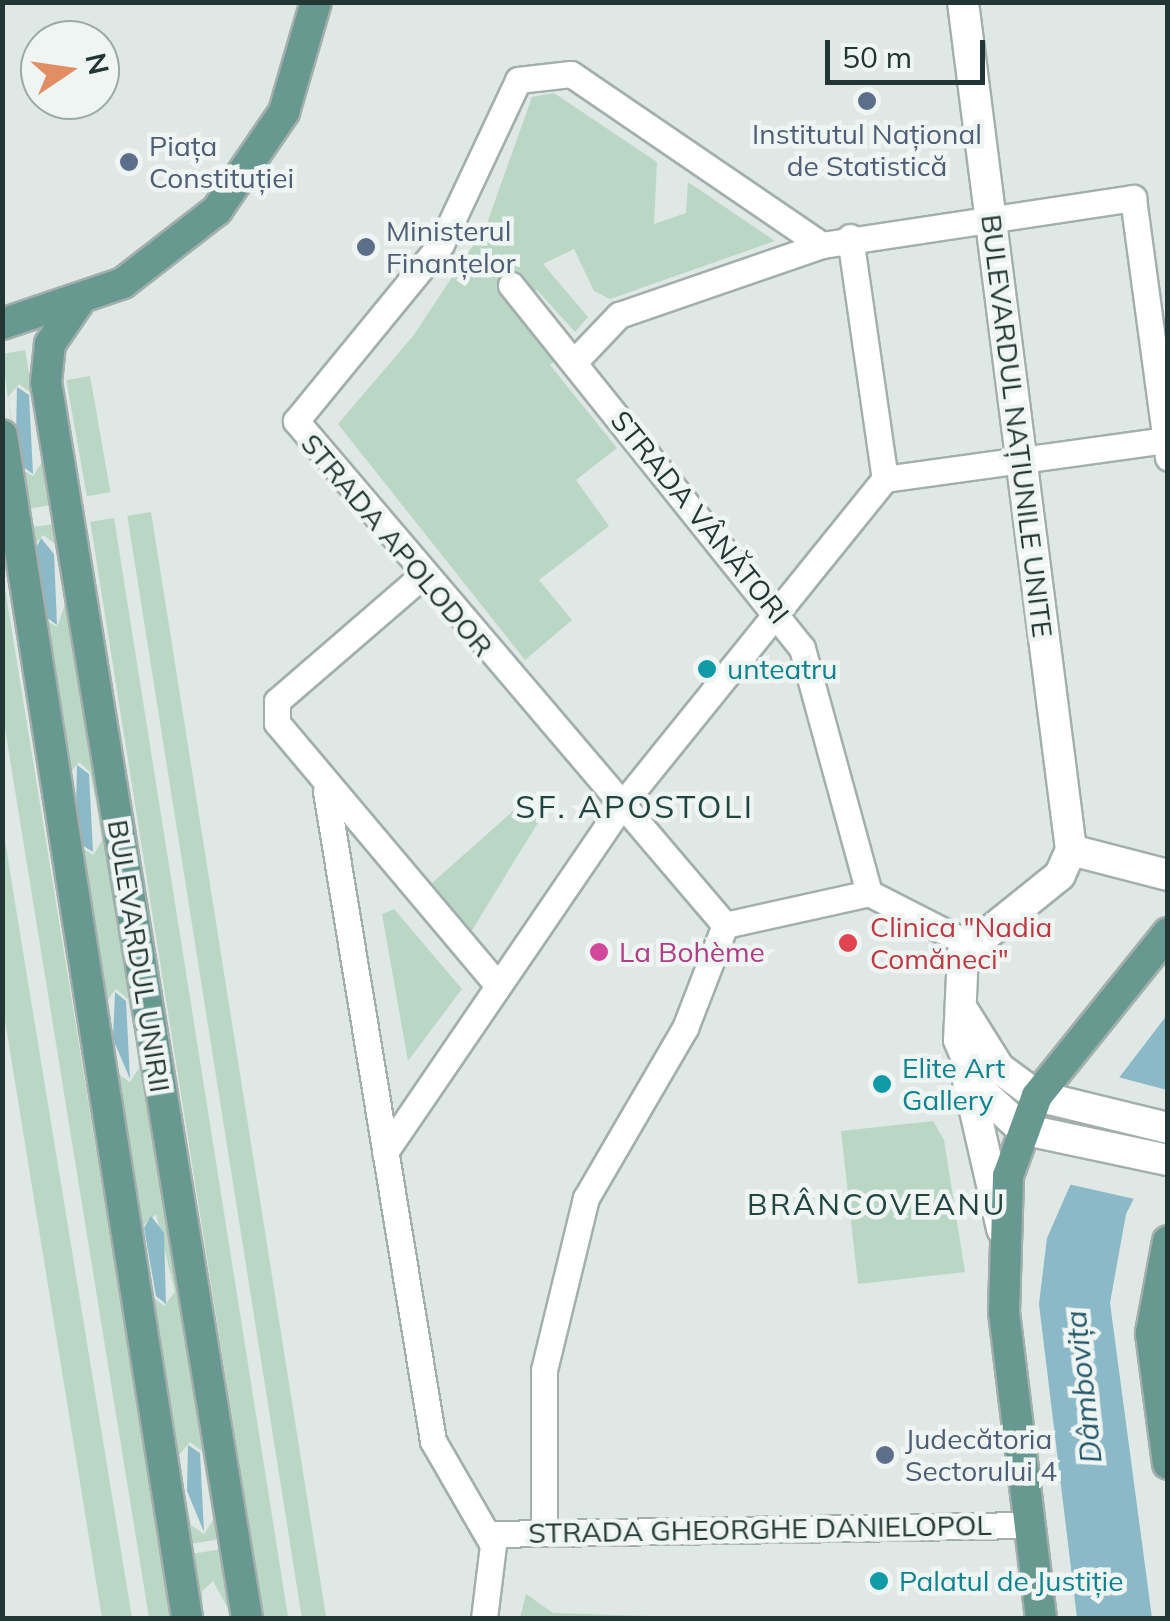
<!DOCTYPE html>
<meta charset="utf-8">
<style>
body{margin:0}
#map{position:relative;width:1170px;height:1621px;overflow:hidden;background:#dfe8e5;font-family:Mulish,sans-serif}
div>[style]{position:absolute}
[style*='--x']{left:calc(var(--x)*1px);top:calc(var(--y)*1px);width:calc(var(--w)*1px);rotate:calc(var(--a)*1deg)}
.green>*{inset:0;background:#bad7c5;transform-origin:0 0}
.water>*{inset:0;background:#8cb9c8}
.pier>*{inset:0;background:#dfe8e5}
.roads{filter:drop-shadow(2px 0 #a3afac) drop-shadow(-2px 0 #a3afac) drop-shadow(0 2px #a3afac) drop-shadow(0 -2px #a3afac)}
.minor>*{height:25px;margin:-12.5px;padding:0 12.5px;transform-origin:12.5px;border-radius:12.5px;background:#fff}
.secondary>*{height:30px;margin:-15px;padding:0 15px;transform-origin:15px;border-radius:15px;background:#fff}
.primary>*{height:30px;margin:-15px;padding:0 15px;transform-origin:15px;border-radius:15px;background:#689991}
.dots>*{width:28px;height:28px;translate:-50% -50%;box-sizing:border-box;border:5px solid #eff5f3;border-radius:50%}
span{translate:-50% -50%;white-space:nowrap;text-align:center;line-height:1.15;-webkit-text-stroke:9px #eff5f3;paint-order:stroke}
.service-label{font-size:28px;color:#4e5e75}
.left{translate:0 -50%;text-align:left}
.street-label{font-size:28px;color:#223633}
.culture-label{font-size:28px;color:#0d838f}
.health-label{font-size:28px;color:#be3a42}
.hotel-label{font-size:28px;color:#b23c85}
.neighbourhood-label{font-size:30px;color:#214640;letter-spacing:2.5px}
.water-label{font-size:30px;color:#23586b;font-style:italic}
.quarter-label{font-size:32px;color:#214640;letter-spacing:2.5px}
.frame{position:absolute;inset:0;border:5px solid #223633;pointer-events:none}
.north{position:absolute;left:20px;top:20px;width:100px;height:100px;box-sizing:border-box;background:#eff5f3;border:2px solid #9da9a6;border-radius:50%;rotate:77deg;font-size:28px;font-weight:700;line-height:40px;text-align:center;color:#223633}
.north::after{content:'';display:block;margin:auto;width:35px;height:45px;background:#e28e64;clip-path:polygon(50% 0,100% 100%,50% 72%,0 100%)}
.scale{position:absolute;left:825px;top:40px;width:160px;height:45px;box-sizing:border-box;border:5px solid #223633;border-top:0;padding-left:12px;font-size:30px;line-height:35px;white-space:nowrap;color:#223633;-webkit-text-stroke:8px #eff5f3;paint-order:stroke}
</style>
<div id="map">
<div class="green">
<i style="clip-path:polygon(554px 93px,657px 162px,654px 224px,686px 213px,688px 182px,775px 241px,610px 299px,594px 291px,574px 249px,543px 264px,588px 317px,575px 332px,537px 290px,521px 304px,561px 356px,550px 365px,617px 448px,576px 480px,609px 526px,539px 580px,572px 620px,525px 660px,338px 424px,413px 336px,486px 226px,532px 97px)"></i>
<i style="clip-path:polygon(evenodd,25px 350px,51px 505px,23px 510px,2px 354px,25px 350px,19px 384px,31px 393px,37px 430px,42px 462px,33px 476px,19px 468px,8px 397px,19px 384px)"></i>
<i style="left:90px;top:376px;width:118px;height:24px;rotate:80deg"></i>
<i style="left:151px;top:512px;width:1121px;height:24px;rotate:81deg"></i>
<i style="left:114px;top:518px;width:1115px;height:24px;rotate:81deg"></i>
<i style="clip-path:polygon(evenodd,54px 524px,220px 1539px,190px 1544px,25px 528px,54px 524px,43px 535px,55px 544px,65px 604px,57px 627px,44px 619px,32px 548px,43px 535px,54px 524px,79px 762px,90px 772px,97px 808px,102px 841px,93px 855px,79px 846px,68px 776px,79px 762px,54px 524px,116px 989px,128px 999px,135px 1035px,139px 1068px,130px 1082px,117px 1073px,111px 1041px,105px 1003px,116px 989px,54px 524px,156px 1214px,175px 1292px,164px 1306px,153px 1297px,142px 1227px,156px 1214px,54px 524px,190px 1442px,202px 1451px,208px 1488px,213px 1520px,204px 1534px,191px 1525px,185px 1494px,179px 1455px,190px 1442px)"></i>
<i style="clip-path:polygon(2px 570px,172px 1618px,149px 1618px,3px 716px)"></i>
<i style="clip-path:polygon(522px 803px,539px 821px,471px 932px,432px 883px)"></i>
<i style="clip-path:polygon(3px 829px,132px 1618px,102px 1618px,3px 1008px)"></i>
<i style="clip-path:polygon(394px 909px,462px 989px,408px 1061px,382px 914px)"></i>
<i style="clip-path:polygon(933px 1121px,944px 1140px,965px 1272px,858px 1284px,841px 1131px)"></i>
<i style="clip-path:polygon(222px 1549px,233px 1618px,213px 1581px,202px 1591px,203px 1618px,192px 1554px)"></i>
<i style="clip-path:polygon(526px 1594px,553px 1613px,715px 1618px,520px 1618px)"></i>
</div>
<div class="water">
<i style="clip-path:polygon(17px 387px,29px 395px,33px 474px,22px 466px,16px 434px)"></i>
<i style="clip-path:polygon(41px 538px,54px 554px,57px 625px,46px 617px,35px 550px)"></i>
<i style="clip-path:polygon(77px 765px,89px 774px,93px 852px,82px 845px,76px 812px)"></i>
<i style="clip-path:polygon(115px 992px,126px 1001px,130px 1079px,113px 1039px)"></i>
<i style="clip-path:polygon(1167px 1015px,1167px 1133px,1126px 1214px,1110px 1303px,1152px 1618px,1077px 1618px,1039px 1304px,1047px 1238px,1115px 1083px)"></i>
<i style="clip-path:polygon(151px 1216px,164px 1233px,166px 1304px,156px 1296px,144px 1228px)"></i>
<i style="clip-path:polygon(188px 1445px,200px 1453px,204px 1532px,187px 1491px)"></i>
</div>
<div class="pier">
<i style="clip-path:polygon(1114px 1076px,1167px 1090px,1167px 1142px,1139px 1200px,1059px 1182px)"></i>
</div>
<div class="roads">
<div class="minor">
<i style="--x:850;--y:237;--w:245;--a:81.8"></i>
<i style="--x:511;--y:285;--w:465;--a:51.3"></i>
<i style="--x:802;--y:648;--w:254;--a:74.7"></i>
<i style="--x:575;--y:361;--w:64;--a:-46.3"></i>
<i style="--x:619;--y:315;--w:215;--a:-19"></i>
<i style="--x:822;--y:245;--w:315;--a:-8.6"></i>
<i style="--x:1133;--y:198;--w:262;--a:82.3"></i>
<i style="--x:423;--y:575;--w:193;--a:139.2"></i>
<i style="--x:277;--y:701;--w:22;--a:90"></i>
<i style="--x:277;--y:723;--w:343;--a:49.9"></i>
<i style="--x:326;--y:791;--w:659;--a:80.65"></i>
<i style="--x:433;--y:1441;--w:120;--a:60"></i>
<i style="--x:493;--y:1545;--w:74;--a:97"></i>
<i style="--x:725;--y:925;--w:662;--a:-130.4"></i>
<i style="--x:296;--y:421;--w:229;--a:-50.7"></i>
<i style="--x:441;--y:244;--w:181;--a:-64.8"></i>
<i style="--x:518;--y:80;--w:53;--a:-6.5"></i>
<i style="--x:571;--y:74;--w:304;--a:34.3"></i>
<i style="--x:725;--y:925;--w:148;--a:-12.5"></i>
<i style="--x:869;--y:893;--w:112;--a:27"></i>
<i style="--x:385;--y:1152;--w:417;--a:-55.7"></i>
<i style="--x:620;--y:807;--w:422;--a:-51.1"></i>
<i style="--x:885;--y:479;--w:283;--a:-7.9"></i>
<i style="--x:544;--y:1533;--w:163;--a:-90"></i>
<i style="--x:544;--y:1370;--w:177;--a:-76.3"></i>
<i style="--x:586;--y:1198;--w:197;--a:-59.8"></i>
<i style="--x:685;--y:1028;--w:110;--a:-68.8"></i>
<i style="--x:490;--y:1534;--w:539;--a:-0.96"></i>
</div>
<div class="secondary">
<i style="--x:963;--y:2;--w:855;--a:82.74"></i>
<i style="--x:1071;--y:850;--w:27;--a:114"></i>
<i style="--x:1060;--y:875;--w:124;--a:141.2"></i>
<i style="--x:963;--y:953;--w:87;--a:92.6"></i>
<i style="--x:959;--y:1040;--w:56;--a:66.7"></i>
<i style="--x:981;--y:1091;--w:56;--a:42.8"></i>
<i style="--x:1022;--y:1129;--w:149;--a:12"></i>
<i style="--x:1071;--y:850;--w:100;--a:14.5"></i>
<i style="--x:964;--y:1012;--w:66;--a:58"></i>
<i style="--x:999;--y:1068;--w:47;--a:36.4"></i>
<i style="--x:1037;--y:1096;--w:135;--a:13.7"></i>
<i style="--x:968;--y:1080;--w:153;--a:77.1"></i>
</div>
<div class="primary">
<i style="--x:78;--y:303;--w:50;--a:124.3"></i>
<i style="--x:50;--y:344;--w:38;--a:96"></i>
<i style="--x:46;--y:382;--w:1252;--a:80.76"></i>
<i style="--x:2;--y:324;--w:128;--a:-18.7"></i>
<i style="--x:123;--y:283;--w:119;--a:-37.8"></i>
<i style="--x:217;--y:210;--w:119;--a:-55.6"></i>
<i style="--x:284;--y:112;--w:115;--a:-73.8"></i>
<i style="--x:2;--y:435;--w:1197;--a:81.11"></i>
<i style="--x:1168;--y:1241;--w:94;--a:100.5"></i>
<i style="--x:1151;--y:1333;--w:132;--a:82.6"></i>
<i style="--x:1041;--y:1618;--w:308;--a:-96.9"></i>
<i style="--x:1004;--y:1312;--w:136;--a:-88.3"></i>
<i style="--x:1008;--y:1176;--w:85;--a:-70.1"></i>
<i style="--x:1037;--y:1096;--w:209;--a:-51.2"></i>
</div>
</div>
<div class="dots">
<i style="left:867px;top:101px;background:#5c6f8a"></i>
<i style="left:129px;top:162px;background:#5c6f8a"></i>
<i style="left:366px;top:247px;background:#5c6f8a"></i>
<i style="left:707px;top:669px;background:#0f9aa8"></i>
<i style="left:848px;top:943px;background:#e0444e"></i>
<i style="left:599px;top:952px;background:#d1479c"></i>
<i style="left:882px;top:1084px;background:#0f9aa8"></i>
<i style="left:885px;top:1455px;background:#5c6f8a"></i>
<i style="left:879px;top:1581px;background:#0f9aa8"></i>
</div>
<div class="service-label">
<span style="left:867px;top:150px">Institutul Național<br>de Statistică</span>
<span class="left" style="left:149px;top:162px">Piața<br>Constituției</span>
<span class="left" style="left:386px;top:247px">Ministerul<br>Finanțelor</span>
<span class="left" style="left:905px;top:1455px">Judecătoria<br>Sectorului 4</span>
</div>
<div class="street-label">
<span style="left:1017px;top:426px;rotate:83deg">BULEVARDUL NAȚIUNILE UNITE</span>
<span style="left:700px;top:517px;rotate:51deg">STRADA VÂNĂTORI</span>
<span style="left:397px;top:545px;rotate:50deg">STRADA APOLODOR</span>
<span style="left:139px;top:956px;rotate:81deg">BULEVARDUL UNIRII</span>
<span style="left:760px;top:1529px;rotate:-1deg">STRADA GHEORGHE DANIELOPOL</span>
</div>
<div class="culture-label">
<span class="left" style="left:727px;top:669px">unteatru</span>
<span class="left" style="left:902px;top:1084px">Elite Art<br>Gallery</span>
<span class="left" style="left:899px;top:1581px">Palatul de Justiție</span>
</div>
<div class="health-label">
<span class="left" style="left:870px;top:943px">Clinica "Nadia<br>Comăneci"</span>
</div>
<div class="hotel-label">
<span class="left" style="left:619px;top:952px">La Bohème</span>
</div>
<div class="neighbourhood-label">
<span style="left:877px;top:1204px">BRÂNCOVEANU</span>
</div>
<div class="water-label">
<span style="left:1083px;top:1387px;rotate:-96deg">Dâmbovița</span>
</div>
<div class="quarter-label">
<span style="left:635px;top:806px">SF. APOSTOLI</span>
</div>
<div class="frame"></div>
<div class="north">N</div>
<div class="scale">50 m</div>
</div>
